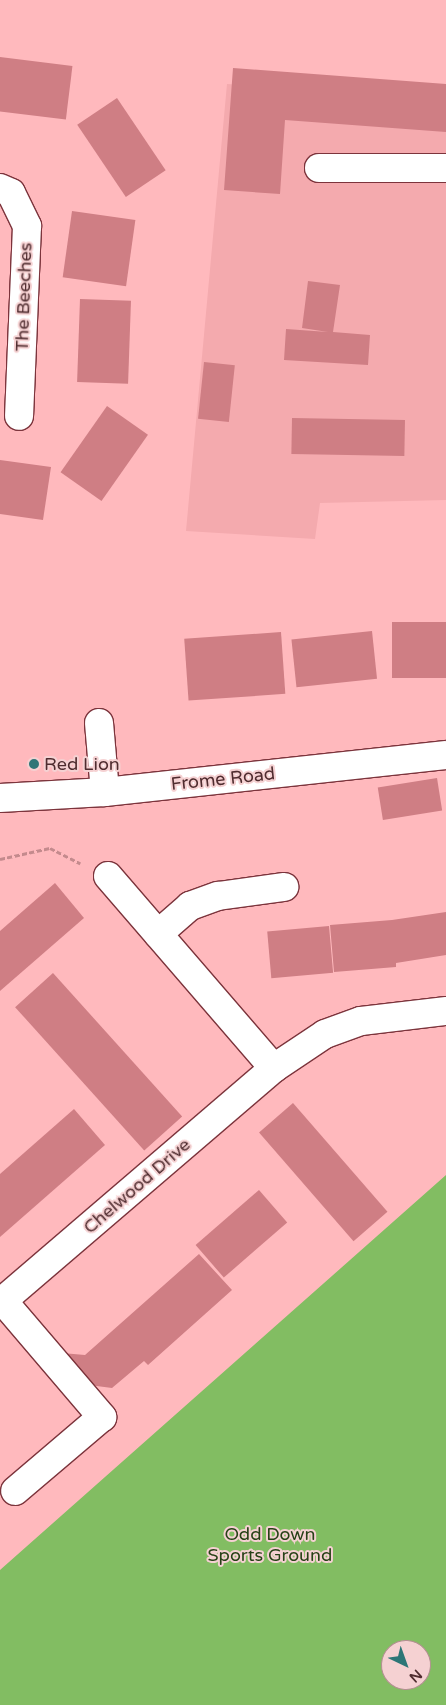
<!DOCTYPE html>
<style>
body{margin:0}
#map{position:relative;width:446px;height:1705px;overflow:hidden;background:#ffb9bd;font-family:"Varela Round",sans-serif}
div>[style]{position:absolute}
[style*='--x']{left:calc(var(--x)*1px);top:calc(var(--y)*1px);width:calc(var(--w)*1px);rotate:calc(var(--a)*1deg)}
.built>*{inset:0;background:#f4aaae}
.green>*{inset:0;background:#82bd62}
.building>*{inset:0;background:#cf7e84;transform-origin:0 0}
.path>*{height:3px;margin-top:-1.5px;transform-origin:0;background:repeating-linear-gradient(90deg,#c48a8d 0 5px,transparent 0 7.5px)}
.roads{filter:drop-shadow(1px 0 #7c343c) drop-shadow(-1px 0 #7c343c) drop-shadow(0 1px #7c343c) drop-shadow(0 -1px #7c343c)}
.minor>*{height:28px;margin:-14px;padding:0 14px;transform-origin:14px;border-radius:14px;background:#fff}
.dots>*{width:14px;height:14px;translate:-50% -50%;box-sizing:border-box;border:2px solid #f5d1d2;border-radius:50%}
span{translate:-50% -50%;white-space:nowrap;text-align:center;line-height:1.15;-webkit-text-stroke:4px #f5d1d2;paint-order:stroke}
.street-label{font-size:18px;color:#4f2c2f}
.poi-label{font-size:18px;color:#4f2c2f}
.left{translate:0 -50%;text-align:left}
.park-label{font-size:18px;color:#264116}
.north{position:absolute;left:381px;top:1640px;width:50px;height:50px;box-sizing:border-box;background:#f5d1d2;border:1px solid #b38f91;border-radius:50%;rotate:138deg;font-size:14px;font-weight:700;line-height:20px;text-align:center;color:#4f2c2f}
.north::after{content:'';display:block;margin:auto;width:18px;height:22px;background:#2d7677;clip-path:polygon(50% 0,100% 100%,50% 72%,0 100%)}
</style>
<div id="map">
<div class="built">
<i style="clip-path:polygon(227px 84px,446px 97px,446px 500px,320px 503px,315px 539px,186px 531px)"></i>
</div>
<div class="green">
<i style="clip-path:polygon(evenodd,446px 1175px,446px 1705px,0 1705px,0 1570px,446px 1175px,391px 1650px,421px 1650px,421px 1680px,391px 1680px,391px 1650px)"></i>
</div>
<div class="building">
<i style="left:0;top:57px;width:73px;height:54px;rotate:7deg"></i>
<i style="clip-path:polygon(233px 68px,446px 84px,446px 132px,285px 120px,280px 194px,224px 190px)"></i>
<i style="left:117px;top:98px;width:87px;height:48px;rotate:56deg"></i>
<i style="left:72px;top:211px;width:64px;height:67px;rotate:8deg"></i>
<i style="clip-path:polygon(308px 281px,340px 285px,333px 332px,370px 335px,368px 365px,284px 360px,286px 329px,328px 332px,302px 328px)"></i>
<i style="left:80px;top:299px;width:51px;height:83px;rotate:2deg"></i>
<i style="left:204px;top:362px;width:31px;height:57px;rotate:6deg"></i>
<i style="left:107px;top:406px;width:50px;height:81px;rotate:35deg"></i>
<i style="left:292px;top:418px;width:113px;height:36px;rotate:1deg"></i>
<i style="clip-path:polygon(0 460px,51px 467px,43px 520px,0 514px)"></i>
<i style="left:446px;top:622px;width:56px;height:54px;rotate:90deg"></i>
<i style="left:372px;top:631px;width:48px;height:81px;rotate:84deg"></i>
<i style="left:281px;top:632px;width:62px;height:97px;rotate:86deg"></i>
<i style="left:437px;top:778px;width:33px;height:60px;rotate:81deg"></i>
<i style="clip-path:polygon(55px 883px,84px 918px,0 991px,0 931px)"></i>
<i style="clip-path:polygon(446px 912px,446px 955px,396px 963px,396px 967px,334px 972px,330px 925px,392px 920px)"></i>
<i style="left:329px;top:926px;width:47px;height:62px;rotate:85deg"></i>
<i style="left:53px;top:973px;width:193px;height:51px;rotate:48deg"></i>
<i style="left:293px;top:1103px;width:144px;height:45px;rotate:49deg"></i>
<i style="clip-path:polygon(74px 1109px,105px 1145px,0 1237px,0 1174px)"></i>
<i style="left:259px;top:1190px;width:43px;height:84px;rotate:49deg"></i>
<i style="clip-path:polygon(199px 1254px,232px 1290px,148px 1365px,144px 1361px,112px 1388px,89px 1385px,62px 1353px,85px 1355px)"></i>
</div>
<div class="path">
<i style="--x:0;--y:859;--w:51;--a:-12.4"></i>
<i style="--x:50;--y:848;--w:34;--a:27"></i>
</div>
<div class="roads">
<div class="minor">
<i style="--x:319;--y:168;--w:127;--a:0"></i>
<i style="--x:0;--y:188;--w:12;--a:24"></i>
<i style="--x:11;--y:193;--w:37;--a:64"></i>
<i style="--x:27;--y:226;--w:190;--a:92.4"></i>
<i style="--x:99;--y:723;--w:69;--a:85"></i>
<i style="--x:0;--y:798;--w:105;--a:-3.3"></i>
<i style="--x:105;--y:792;--w:343;--a:-6.2"></i>
<i style="--x:108;--y:876;--w:254;--a:49.2"></i>
<i style="--x:158;--y:934;--w:43;--a:-41.2"></i>
<i style="--x:190;--y:906;--w:30;--a:-20"></i>
<i style="--x:218;--y:896;--w:67;--a:-7.8"></i>
<i style="--x:3;--y:1301;--w:153;--a:49.5"></i>
<i style="--x:102;--y:1417;--w:114;--a:139.6"></i>
<i style="--x:0;--y:1303;--w:361;--a:-40.6"></i>
<i style="--x:274;--y:1068;--w:61;--a:-33.7"></i>
<i style="--x:325;--y:1034;--w:38;--a:-20"></i>
<i style="--x:361;--y:1021;--w:86;--a:-6.7"></i>
</div>
</div>
<div class="dots">
<i style="left:34px;top:764px;background:#2d7677"></i>
</div>
<div class="street-label">
<span style="left:24px;top:297px;rotate:-88deg">The Beeches</span>
<span style="left:223px;top:779px;rotate:-6deg">Frome Road</span>
<span style="left:137px;top:1186px;rotate:-41deg">Chelwood Drive</span>
</div>
<div class="poi-label">
<span class="left" style="left:44px;top:764px">Red Lion</span>
</div>
<div class="park-label">
<span style="left:270px;top:1545px">Odd Down<br>Sports Ground</span>
</div>
<div class="north">N</div>
</div>
